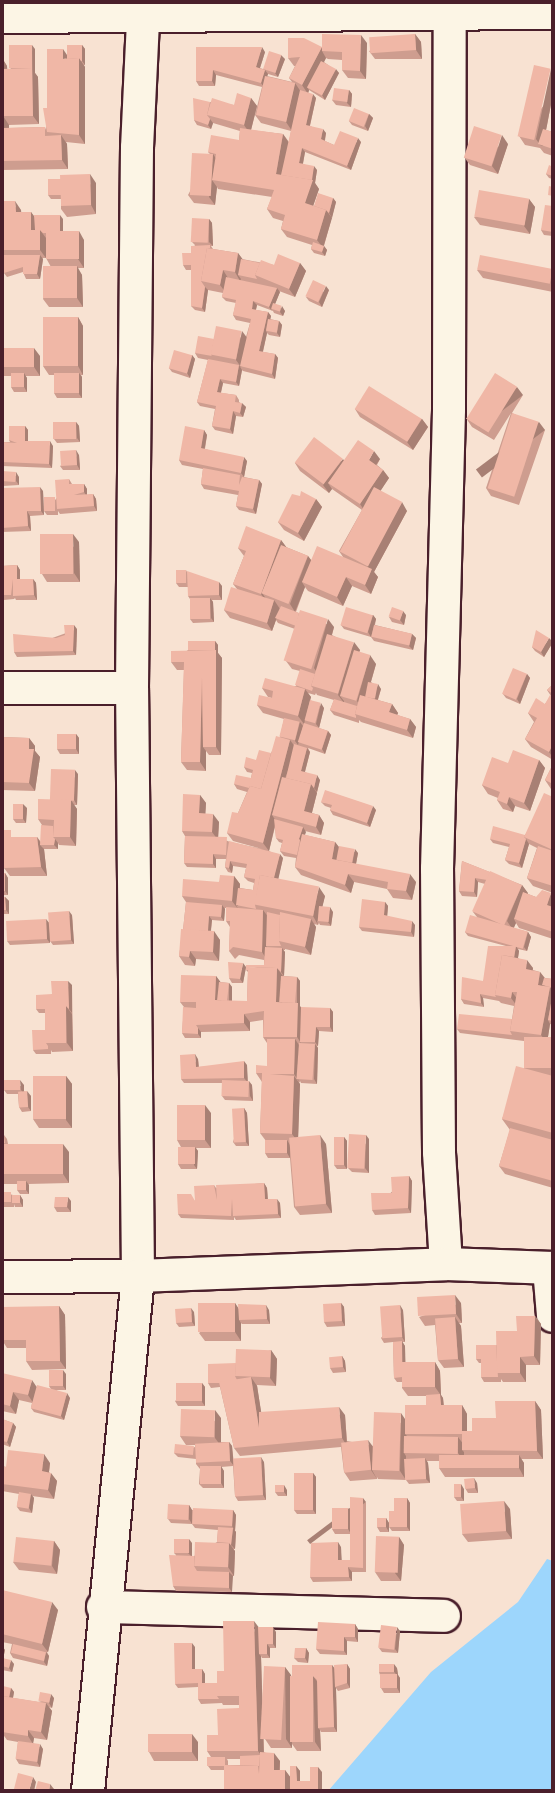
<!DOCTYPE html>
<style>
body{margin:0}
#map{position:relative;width:555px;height:1793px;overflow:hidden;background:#f8e2d2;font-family:"Comic Neue",sans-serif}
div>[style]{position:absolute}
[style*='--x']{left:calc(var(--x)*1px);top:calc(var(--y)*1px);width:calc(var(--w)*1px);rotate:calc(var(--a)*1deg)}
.water>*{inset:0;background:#9dd6fc}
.roads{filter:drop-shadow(2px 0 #4a1f2b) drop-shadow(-2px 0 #4a1f2b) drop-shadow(0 2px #4a1f2b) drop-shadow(0 -2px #4a1f2b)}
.minor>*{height:32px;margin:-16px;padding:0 16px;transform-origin:16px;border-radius:16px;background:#fcf5e5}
.wall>*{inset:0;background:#ce9d8f}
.shaded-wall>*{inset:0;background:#a88074;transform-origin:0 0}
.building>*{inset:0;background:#f0b7a6;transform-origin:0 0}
span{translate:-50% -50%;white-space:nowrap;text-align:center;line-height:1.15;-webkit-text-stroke:6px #fcf5e5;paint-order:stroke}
.frame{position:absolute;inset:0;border:4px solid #4a1f2b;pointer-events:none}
</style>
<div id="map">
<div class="water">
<i style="clip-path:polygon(547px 1559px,553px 1561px,553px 1791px,328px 1791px,431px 1672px,518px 1602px)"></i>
</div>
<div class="roads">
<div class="minor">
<i style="--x:2;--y:17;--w:551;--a:-0.42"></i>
<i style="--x:2;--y:688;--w:130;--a:0"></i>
<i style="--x:446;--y:1264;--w:112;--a:-93.6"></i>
<i style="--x:439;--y:1152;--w:283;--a:-90.4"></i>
<i style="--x:437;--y:869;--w:460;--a:-88.5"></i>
<i style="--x:449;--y:409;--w:396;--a:-89.9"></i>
<i style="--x:549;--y:1268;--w:48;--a:85.2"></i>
<i style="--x:2;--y:1277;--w:136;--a:-0.4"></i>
<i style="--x:138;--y:1276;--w:588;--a:-90.58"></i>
<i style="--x:132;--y:688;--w:540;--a:-89.47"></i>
<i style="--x:137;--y:148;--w:146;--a:-87.3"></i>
<i style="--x:103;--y:1607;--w:341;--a:1.5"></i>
<i style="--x:88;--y:1791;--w:517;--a:-84.45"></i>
<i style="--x:138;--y:1276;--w:308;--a:-2.2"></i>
<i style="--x:446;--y:1264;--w:107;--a:2.1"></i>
</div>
</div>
<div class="wall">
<i style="clip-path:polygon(415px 34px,421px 42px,422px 59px,375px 59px,369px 51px)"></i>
<i style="clip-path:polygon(367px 43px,366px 79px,348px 78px,342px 70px,342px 60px,328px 59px,326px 58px,324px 62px,339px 73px,325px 100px,309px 90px,308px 93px,316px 98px,310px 126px,326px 133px,325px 141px,334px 145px,361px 142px,351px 170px,305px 152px,303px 164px,317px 170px,315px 183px,319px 189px,313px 206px,333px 198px,336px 202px,324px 246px,327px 250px,325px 256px,314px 253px,311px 249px,312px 245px,287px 237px,281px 229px,283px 221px,273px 218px,267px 209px,272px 197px,218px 189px,217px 187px,215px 205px,194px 203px,188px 195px,210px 154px,208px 152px,239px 140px,240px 131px,213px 123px,211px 129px,197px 125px,194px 120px,210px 102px,234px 105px,251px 98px,257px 106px,251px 130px,283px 134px,289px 142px,291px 131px,261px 123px,255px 115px,262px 87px,216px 75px,215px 86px,199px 86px,196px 81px,196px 47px,265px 52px,260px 68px,263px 69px,285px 59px,278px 77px,268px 74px,267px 76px,292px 82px,289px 78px,295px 66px,294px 66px,288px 58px,322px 47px)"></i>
<i style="clip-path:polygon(82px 45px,85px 49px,85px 65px,84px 65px,85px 67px,85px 144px,66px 142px,67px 144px,68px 169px,2px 170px,2px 58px,7px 66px,7px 69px,10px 69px,35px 49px,35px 73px,38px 77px,39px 124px,9px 125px,9px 128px,45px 127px,46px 130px,47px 108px,67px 55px)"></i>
<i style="clip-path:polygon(349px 90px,352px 94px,351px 107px,336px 105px,332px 100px)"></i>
<i style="clip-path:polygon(553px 94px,546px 130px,553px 132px,553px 156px,544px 153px,540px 148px,525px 145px,519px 136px)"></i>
<i style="clip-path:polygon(369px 114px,373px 118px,368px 131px,352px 125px,349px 121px)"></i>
<i style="clip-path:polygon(508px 144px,498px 174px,470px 165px,464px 157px)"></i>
<i style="clip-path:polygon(553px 167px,553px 179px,549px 178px,546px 174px)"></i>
<i style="clip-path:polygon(96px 183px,96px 214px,67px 217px,61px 209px,61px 199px,51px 199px,48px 195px)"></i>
<i style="clip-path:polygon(529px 199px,535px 207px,530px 234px,480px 225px,474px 217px)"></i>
<i style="clip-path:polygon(2px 201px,21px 210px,21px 212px,31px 212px,34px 217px,63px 219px,63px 231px,84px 240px,84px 268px,77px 268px,82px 275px,83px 307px,49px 307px,43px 299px,51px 267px,46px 258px,42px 258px,43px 259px,40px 279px,26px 279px,23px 272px,7px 277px,4px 273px,2px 259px)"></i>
<i style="clip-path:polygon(553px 206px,553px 236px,544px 235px,541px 230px)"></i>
<i style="clip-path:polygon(209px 219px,212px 223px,213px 246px,211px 246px,213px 249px,238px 253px,242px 259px,274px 265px,300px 263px,306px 271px,295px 297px,279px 291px,280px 292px,275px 304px,285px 311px,283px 316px,274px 313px,273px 311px,257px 305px,256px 310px,268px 312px,271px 316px,270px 319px,279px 321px,282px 325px,280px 337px,269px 335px,267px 333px,263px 352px,275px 354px,278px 358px,275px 379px,243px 371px,240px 368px,242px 370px,239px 386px,223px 383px,221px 393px,236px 395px,239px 400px,239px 402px,246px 407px,243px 417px,236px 416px,233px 434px,215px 430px,212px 426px,215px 409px,200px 406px,197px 402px,208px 360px,198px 358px,195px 353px,214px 339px,246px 337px,250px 323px,236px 320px,233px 315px,236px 303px,226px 301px,222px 297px,223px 293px,208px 290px,205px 312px,195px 310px,191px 306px,191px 270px,186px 270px,183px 265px,191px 253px,195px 245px,192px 242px)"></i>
<i style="clip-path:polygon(553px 269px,553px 292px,483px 278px,477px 270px)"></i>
<i style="clip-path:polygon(329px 290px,322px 307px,309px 301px,306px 297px)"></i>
<i style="clip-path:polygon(78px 317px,83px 326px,83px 375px,81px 375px,82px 377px,82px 398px,57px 398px,54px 393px,54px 375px,49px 375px,43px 366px)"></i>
<i style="clip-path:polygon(2px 348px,40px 356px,40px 376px,25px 376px,27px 378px,27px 392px,14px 392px,11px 387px,11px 376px,2px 376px)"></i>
<i style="clip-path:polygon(192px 355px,195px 359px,190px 378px,172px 372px,169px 368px)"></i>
<i style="clip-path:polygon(523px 395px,512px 413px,545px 430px,519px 505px,491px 496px,486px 488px,511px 413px,494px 440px,472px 427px,466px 418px)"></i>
<i style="clip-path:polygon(355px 409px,422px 419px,428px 427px,413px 450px,360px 417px)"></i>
<i style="clip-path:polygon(76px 422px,79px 426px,80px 442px,57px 443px,54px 439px)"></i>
<i style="clip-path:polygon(25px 426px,28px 430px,28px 441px,53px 446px,52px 468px,2px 466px,2px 442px,10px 442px,9px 440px)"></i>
<i style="clip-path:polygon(204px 430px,207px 435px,205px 449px,247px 461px,244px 477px,259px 480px,262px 484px,256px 514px,239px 510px,236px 506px,238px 495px,204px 489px,201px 484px,203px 469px,182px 465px,179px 460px)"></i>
<i style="clip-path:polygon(79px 455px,80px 470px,63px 470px,60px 466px)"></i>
<i style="clip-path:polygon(380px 459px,377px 465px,383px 470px,389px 478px,380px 491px,407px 511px,374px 572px,378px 577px,371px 594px,352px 586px,343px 606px,308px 591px,305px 587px,296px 612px,334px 627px,332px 635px,360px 650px,359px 652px,376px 664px,371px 682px,381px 689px,378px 700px,392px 704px,398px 713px,397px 715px,410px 719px,416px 727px,413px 738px,361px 722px,359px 720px,359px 723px,334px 715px,330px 710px,334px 700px,317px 695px,316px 693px,315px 695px,308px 693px,311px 697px,310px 700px,324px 708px,319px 728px,328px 731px,331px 735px,325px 754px,308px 748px,310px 752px,305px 772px,320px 780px,312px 813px,319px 815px,324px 823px,321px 835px,305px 831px,305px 835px,335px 842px,339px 847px,358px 853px,356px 864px,416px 882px,412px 900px,393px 898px,387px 889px,354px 882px,351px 893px,301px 875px,295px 867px,296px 858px,284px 856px,280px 851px,282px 843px,279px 842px,276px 838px,275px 827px,269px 851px,283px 858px,278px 879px,325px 896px,322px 907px,333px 912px,331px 926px,320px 925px,319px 923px,318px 925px,314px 924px,316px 927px,311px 955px,285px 949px,285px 950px,283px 950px,285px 952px,284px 976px,283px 976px,297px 977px,300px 981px,300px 1006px,301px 1008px,330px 1008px,333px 1012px,333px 1032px,319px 1031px,318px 1046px,317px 1046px,318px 1048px,317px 1084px,301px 1083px,300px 1081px,299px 1083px,300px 1084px,298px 1137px,326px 1144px,332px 1213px,300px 1215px,294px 1207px,290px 1158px,268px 1158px,265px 1153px,266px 1141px,260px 1133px,262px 1082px,256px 1073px,267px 1066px,267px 1043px,263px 1037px,263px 1020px,250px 1022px,250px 1031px,201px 1032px,201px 1038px,185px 1038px,182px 1033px,184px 1007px,180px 1002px,216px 976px,220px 982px,229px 983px,232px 987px,232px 1001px,247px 1001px,248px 972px,246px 970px,264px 965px,264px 960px,239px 955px,235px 959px,229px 951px,230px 927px,226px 921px,226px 908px,225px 908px,224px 921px,212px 920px,211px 931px,220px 940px,219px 961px,196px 959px,195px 966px,185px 965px,179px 956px,183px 930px,186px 902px,182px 896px,234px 876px,240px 884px,240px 888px,253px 890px,254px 883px,248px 881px,244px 877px,246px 868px,233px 866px,232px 873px,228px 872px,225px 867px,226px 859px,216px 859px,216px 868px,187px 867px,184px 863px,185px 836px,182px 831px,200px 795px,206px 803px,205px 814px,219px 822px,218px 837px,230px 842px,262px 849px,233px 841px,227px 833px,238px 813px,247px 792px,237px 789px,234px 784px,251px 778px,252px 773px,247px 772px,244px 767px,256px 760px,271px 753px,280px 737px,284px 719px,263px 713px,257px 705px,272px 698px,268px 697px,262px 688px,296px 686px,300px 671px,292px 669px,286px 661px,295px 629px,278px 623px,276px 620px,272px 631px,230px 618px,224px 610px,237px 589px,233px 584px,244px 556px,238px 548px,281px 540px,286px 547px,308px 556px,311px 560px,343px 557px,339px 551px,362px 510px,332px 489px,329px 493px,300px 471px,295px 463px)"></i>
<i style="clip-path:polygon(2px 471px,19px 477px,19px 485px,3px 486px,2px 484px)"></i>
<i style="clip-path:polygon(69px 479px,72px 484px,84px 484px,87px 489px,87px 495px,93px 494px,96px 499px,97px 511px,60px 514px,58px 511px,58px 515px,47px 515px,44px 511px,56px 499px)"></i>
<i style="clip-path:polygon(2px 488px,43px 491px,44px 515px,30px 516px,31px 531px,2px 532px)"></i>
<i style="clip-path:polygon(316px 499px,322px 507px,304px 541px,284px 530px,278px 522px)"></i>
<i style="clip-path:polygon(79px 542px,80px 582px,47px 582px,42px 574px)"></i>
<i style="clip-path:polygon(17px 565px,20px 570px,20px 579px,33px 579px,36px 583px,37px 600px,16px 600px,15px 598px,14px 599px,4px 600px,2px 597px,2px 566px)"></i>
<i style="clip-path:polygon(186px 570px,187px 572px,222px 586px,222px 600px,212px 600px,213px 602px,214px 622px,193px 623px,190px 619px,190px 599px,188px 596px,188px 587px,179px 587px,176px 583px)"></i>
<i style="clip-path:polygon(373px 615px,376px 619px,375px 625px,412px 634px,416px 638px,413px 650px,374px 641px,371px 637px,344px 629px,341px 625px)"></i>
<i style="clip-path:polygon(406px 615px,404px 625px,392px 622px,389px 617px)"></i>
<i style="clip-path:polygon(77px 629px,76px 655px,17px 657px,14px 652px)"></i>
<i style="clip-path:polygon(215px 641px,218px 645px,218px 653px,222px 658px,221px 755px,209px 755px,206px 751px,206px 771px,187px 770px,181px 762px,184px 670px,177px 670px,171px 662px,188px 650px)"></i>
<i style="clip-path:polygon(553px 642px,544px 657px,535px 651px,532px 647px)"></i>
<i style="clip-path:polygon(527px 674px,530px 678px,520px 704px,506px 698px,503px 694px)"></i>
<i style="clip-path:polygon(553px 684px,553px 760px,531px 747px,525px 739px,534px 722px,528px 713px,545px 704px,551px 696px,547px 690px)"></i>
<i style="clip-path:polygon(76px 734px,79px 738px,79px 754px,60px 754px,57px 749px)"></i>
<i style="clip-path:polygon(2px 737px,29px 738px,35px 746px,35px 751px,40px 757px,35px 791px,2px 790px)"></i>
<i style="clip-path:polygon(539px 760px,545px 768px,530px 811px,515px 806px,513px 812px,503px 809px,497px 800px,498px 798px,488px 794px,482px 785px,508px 763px)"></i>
<i style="clip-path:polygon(553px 764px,553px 790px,551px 789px,545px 780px)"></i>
<i style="clip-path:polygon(78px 774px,77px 805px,74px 805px,77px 809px,76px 846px,59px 845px,58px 843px,58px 849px,44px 849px,47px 876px,10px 876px,4px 868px,17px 837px,37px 837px,41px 842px,42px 825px,38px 819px,51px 800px)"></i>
<i style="clip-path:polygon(553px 797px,553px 893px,533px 886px,527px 878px,537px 848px,529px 844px,522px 868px,509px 864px,505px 860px,509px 847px,493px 843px,490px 839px,525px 835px)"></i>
<i style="clip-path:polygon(321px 802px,376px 810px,370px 827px,333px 815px,330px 810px,331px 808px,325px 806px)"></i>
<i style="clip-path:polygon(27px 808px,26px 823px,16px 823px,13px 819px)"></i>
<i style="clip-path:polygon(462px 861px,522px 885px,528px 894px,536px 897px,553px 896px,553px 939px,519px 928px,516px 923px,513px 928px,528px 932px,531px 937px,527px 951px,518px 949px,519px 951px,518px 958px,533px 968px,533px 970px,540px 972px,545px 978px,553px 979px,553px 1025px,550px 1024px,548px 1037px,553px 1037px,553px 1188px,505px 1174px,499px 1166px,510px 1130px,502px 1119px,524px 1068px,524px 1041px,460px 1033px,457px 1029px,512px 1019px,514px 1006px,501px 1003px,499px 1001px,483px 998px,484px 1007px,464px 1004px,461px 999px,483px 981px,506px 946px,468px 936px,465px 932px,477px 917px,473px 912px,485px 884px,478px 882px,477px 897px,462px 896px,459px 891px)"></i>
<i style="clip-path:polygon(2px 873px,5px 873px,8px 878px,8px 895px,2px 895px)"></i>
<i style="clip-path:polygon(2px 897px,5px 897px,9px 901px,9px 914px,2px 914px)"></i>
<i style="clip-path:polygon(385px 902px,388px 906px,387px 916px,415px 925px,414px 937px,362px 931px,359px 927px)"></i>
<i style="clip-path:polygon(72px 915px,74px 944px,53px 945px,50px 941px,50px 943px,10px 945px,7px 941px,49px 922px)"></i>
<i style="clip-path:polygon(246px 967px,243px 983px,232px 983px,229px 978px)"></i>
<i style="clip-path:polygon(72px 985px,73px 1051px,52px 1052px,51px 1050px,51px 1054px,36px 1054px,33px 1050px,46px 1030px,46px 1013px,39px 1013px,36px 1009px,52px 994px)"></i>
<i style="clip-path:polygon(198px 1059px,199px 1067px,247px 1065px,247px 1081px,252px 1085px,253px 1101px,225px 1100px,222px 1096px,222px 1083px,184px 1083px,181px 1079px)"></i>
<i style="clip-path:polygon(66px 1076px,72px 1084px,72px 1128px,39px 1128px,33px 1119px)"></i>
<i style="clip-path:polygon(24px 1085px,24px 1091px,31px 1096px,31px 1111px,22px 1112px,19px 1107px,18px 1094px,7px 1094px,4px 1090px)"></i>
<i style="clip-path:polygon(244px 1108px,247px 1113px,249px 1146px,236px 1146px,233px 1142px)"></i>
<i style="clip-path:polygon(211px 1113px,211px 1148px,196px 1148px,198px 1151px,197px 1169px,181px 1169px,178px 1164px,181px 1147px,177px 1140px)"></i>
<i style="clip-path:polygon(2px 1135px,4px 1135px,7px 1139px,8px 1144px,69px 1152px,69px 1183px,28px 1184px,29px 1185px,29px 1194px,20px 1194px,17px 1190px,17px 1184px,2px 1184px)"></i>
<i style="clip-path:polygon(344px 1137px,347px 1141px,347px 1169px,337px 1169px,334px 1165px)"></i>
<i style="clip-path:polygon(369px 1139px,369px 1173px,352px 1172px,348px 1168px)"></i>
<i style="clip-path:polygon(409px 1176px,412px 1181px,411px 1213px,375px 1215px,372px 1210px)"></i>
<i style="clip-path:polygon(264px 1183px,267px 1188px,268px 1199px,280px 1203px,281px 1218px,236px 1220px,234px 1217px,234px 1220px,181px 1218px,178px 1214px,214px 1185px,216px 1188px)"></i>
<i style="clip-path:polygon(2px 1192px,13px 1195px,20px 1195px,23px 1200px,23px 1207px,15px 1207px,14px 1204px,14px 1207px,2px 1207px)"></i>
<i style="clip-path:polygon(71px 1201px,71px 1212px,57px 1212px,54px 1207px)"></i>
<i style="clip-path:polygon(235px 1303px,238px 1309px,269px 1310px,270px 1324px,242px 1324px,241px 1323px,241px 1341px,205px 1341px,199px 1333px)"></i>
<i style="clip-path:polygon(341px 1303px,344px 1307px,345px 1326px,327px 1327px,324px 1322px)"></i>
<i style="clip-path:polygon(461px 1303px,462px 1323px,459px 1323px,461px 1326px,464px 1367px,444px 1368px,438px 1360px,435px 1325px,425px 1326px,419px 1317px)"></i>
<i style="clip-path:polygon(59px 1306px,65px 1315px,66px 1369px,32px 1370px,26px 1361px,26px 1348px,7px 1348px,2px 1340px)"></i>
<i style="clip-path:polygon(403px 1310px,405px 1342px,402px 1342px,405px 1346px,405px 1363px,435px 1362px,440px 1371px,441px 1395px,443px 1398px,444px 1405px,462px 1405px,467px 1414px,467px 1431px,472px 1431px,496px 1418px,535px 1401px,541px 1410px,543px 1459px,521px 1459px,524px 1463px,524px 1477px,445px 1477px,439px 1468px,439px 1461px,427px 1461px,428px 1463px,430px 1483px,409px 1484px,406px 1480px,378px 1479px,377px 1477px,377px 1479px,350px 1481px,344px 1472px,341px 1447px,240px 1456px,234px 1448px,220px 1387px,211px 1388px,208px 1383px,236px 1363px,271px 1350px,277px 1359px,276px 1386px,257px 1385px,261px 1412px,345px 1415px,347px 1441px,373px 1446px,405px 1419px,426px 1405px,426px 1396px,408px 1396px,402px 1388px,402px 1382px,397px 1382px,394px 1378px,393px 1342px,384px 1343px,381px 1338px)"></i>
<i style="clip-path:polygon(194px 1312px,195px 1326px,179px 1327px,176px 1323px)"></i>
<i style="clip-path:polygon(535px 1316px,541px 1324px,540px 1365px,526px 1365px,526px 1382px,503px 1382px,501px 1379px,501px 1382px,484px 1382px,481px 1377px,481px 1363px,479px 1363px,476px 1359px,517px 1331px)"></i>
<i style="clip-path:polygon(342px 1356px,345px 1361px,346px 1372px,333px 1373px,330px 1368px)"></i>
<i style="clip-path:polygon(2px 1373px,37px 1387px,51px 1389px,49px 1386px,66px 1374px,66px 1390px,56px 1390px,70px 1398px,64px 1420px,34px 1412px,31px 1408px,32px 1403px,19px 1400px,16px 1414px,2px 1411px)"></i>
<i style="clip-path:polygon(202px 1383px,205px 1387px,205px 1406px,178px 1406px,175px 1401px)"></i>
<i style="clip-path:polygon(221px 1418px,221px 1442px,229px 1442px,232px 1446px,233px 1459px,264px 1462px,266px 1500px,238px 1501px,235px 1496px,233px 1466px,221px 1467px,224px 1471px,224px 1488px,203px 1488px,199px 1484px,200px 1469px,196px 1464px,196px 1459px,178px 1457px,174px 1453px,195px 1447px,195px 1445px,186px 1445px,180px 1436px)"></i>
<i style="clip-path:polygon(2px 1419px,13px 1423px,16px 1427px,10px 1447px,2px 1444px)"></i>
<i style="clip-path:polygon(50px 1463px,49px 1472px,57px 1481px,54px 1499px,32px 1496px,34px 1498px,32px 1513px,20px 1511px,17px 1507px,19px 1494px,2px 1491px,2px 1466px,6px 1467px)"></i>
<i style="clip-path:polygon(313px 1473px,316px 1477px,316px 1514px,297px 1514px,294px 1510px)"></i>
<i style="clip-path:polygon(477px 1483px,478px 1493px,468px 1493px,465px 1488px)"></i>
<i style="clip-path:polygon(464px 1489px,464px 1501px,457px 1501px,454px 1497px)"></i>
<i style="clip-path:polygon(287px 1490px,287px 1496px,278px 1496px,275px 1492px)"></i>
<i style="clip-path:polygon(407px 1498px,410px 1503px,410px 1531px,392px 1531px,389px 1527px,389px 1532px,380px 1532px,377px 1527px,386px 1518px,389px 1523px,394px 1511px)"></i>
<i style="clip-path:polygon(366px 1502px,366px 1572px,352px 1572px,352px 1581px,313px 1582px,310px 1577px,341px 1547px,341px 1560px,350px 1560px,350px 1534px,335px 1534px,332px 1529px,350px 1510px)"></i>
<i style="clip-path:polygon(189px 1505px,192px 1510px,233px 1510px,236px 1515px,235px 1531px,236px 1532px,235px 1549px,233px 1549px,235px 1551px,234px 1576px,232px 1576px,232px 1592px,176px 1591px,173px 1586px,176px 1555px,174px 1553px,192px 1543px,192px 1556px,194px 1556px,217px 1542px,218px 1530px,195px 1528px,192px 1524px,171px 1523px,168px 1519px)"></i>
<i style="clip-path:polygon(510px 1509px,512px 1539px,468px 1542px,462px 1534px)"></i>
<i style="clip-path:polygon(399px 1537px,404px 1545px,401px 1581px,381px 1581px,375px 1572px)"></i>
<i style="clip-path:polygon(54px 1541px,60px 1550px,57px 1574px,19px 1570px,13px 1562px)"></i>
<i style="clip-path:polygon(2px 1590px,58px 1610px,48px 1652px,47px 1652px,49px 1656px,47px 1666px,13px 1658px,10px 1653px,12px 1644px,2px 1642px)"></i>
<i style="clip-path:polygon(355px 1624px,358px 1629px,358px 1642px,347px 1641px,347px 1655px,320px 1654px,316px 1649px)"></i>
<i style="clip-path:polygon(evenodd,258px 1627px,276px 1632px,276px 1648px,270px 1648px,270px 1658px,262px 1658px,261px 1656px,264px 1752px,280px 1761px,280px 1770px,285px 1770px,290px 1777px,296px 1766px,300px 1771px,300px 1781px,310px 1781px,322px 1772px,322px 1791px,224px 1791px,224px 1770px,211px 1770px,208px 1766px,211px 1757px,207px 1751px,239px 1708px,239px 1705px,223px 1705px,222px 1703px,201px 1704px,198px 1699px,198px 1687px,178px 1688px,175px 1684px,195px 1647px,195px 1669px,202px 1669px,205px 1674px,205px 1683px,217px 1683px,224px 1671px,258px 1627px,227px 1759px,240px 1759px,240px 1765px,228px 1765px,228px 1761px,227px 1759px)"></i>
<i style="clip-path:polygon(400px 1631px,398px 1653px,382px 1652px,379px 1648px)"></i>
<i style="clip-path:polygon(2px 1646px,5px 1650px,3px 1658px,14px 1664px,12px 1672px,2px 1670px)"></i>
<i style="clip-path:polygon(306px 1648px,309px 1653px,308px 1663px,298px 1662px,294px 1658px)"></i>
<i style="clip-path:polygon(347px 1664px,350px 1669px,350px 1688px,338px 1691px,336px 1688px,337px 1732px,321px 1732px,320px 1730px,321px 1751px,297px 1751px,292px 1744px,292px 1748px,271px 1748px,265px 1739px,285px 1667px,291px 1676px,332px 1665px,334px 1668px)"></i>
<i style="clip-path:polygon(397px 1668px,398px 1675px,400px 1678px,400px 1693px,384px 1693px,381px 1688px,380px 1675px,379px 1672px)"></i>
<i style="clip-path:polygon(11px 1688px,14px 1692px,13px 1698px,38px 1702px,54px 1698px,52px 1708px,49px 1707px,52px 1711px,47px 1740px,34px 1738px,33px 1743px,43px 1749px,40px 1767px,19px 1764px,16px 1759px,18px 1742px,7px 1740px,2px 1733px,2px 1694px)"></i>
<i style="clip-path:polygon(198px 1742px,198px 1761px,154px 1761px,149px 1752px)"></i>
</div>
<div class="shaded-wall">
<i style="clip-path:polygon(415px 34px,421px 42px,422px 59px,416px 50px)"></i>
<i style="clip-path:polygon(361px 35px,367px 43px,366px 79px,360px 71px)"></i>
<i style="clip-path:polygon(32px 45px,35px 49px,35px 73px,38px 77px,39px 124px,33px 116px)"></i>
<i style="clip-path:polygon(82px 45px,85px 49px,85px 65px,82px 61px)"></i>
<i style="clip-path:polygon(262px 47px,265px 52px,259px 71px,256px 67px)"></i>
<i style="clip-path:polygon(322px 47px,322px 51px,326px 58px,310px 89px,307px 87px,309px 90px,308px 94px,302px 85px)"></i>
<i style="clip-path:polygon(63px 49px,69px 58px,63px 59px)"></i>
<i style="clip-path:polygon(281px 55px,285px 59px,278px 77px,275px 73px)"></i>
<i style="clip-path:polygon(2px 58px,7px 66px,8px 77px,2px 69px)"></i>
<i style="clip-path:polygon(79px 58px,85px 67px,85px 144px,79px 135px)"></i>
<i style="clip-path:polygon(336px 69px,339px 73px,325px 100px,322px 95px)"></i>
<i style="clip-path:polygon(551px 69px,553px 72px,553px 94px,543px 146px,540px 145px,536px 139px)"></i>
<i style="clip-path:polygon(213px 70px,216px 75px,215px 86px,212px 81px)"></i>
<i style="clip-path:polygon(265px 70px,268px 74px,264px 87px,261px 83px)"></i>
<i style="clip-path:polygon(295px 83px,301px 92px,292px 131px,286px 122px)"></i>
<i style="clip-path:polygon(349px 90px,352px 94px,351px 107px,347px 103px)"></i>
<i style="clip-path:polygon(313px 94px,316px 98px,309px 129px,306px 125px)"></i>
<i style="clip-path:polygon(251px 98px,257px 106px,250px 134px,244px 125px)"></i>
<i style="clip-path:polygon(369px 114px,373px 118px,368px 131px,365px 126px)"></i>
<i style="clip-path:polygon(3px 116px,9px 125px,9px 136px,3px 128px)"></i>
<i style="clip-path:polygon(210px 119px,213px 123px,211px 129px,208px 125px)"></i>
<i style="clip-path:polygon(323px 129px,326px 133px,324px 144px,321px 139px)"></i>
<i style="clip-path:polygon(283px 134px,289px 143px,282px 182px,276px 174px)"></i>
<i style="clip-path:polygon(61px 135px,67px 144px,68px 169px,62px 160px)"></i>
<i style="clip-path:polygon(502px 135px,508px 144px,498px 174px,492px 166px)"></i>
<i style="clip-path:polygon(358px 138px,361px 142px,351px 170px,347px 166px)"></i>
<i style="clip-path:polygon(302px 148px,305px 152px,302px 168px,299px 163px)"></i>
<i style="clip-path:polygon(213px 154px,219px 163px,212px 180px,217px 187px,215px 205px,209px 197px)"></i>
<i style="clip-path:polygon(314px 166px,317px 170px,315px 183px,319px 189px,311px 212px,305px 203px)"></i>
<i style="clip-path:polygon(90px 174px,96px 183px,96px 214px,91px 205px)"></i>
<i style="clip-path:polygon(333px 198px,336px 202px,332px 218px,329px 213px)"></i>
<i style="clip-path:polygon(529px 199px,535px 207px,530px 234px,524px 226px)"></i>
<i style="clip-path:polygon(15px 201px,21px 210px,22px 220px,16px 212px)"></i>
<i style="clip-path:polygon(326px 210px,332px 218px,323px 248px,317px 240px)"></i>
<i style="clip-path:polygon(31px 212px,37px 220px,37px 233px,31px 230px)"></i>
<i style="clip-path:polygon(60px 215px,63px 219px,63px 237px,60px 233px)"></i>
<i style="clip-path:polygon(209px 219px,212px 223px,213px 246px,209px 242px)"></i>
<i style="clip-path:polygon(40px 230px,46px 238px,46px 258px,40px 250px)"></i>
<i style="clip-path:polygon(79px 231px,84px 240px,84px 268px,78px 259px)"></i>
<i style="clip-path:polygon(324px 246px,327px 250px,325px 256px,322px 252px)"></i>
<i style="clip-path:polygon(238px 253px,244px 261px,238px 275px,241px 279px,240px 281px,235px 272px)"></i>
<i style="clip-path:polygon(40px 255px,43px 259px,40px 279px,37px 274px)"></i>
<i style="clip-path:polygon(300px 263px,306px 271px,295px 297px,289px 289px)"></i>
<i style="clip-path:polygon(77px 266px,82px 275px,83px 307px,77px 298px)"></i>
<i style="clip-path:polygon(223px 270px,228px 278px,226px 293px,220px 285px)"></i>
<i style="clip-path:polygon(553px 270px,553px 288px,551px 284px)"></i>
<i style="clip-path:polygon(326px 286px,329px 290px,322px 307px,319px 302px)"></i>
<i style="clip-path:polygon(205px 287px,208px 290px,205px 312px,202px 308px)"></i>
<i style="clip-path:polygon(277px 288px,280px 292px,273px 309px,271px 309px,272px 311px,269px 307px)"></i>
<i style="clip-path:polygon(253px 301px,257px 305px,255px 313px,252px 309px)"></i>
<i style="clip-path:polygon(282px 306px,285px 311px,283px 316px,280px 312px)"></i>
<i style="clip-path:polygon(268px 312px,271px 316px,268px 331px,266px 331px,267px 333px,262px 355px,259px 351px)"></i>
<i style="clip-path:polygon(78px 317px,83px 326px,83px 375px,78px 366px)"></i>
<i style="clip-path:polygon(279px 321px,282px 325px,280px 337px,277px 333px)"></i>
<i style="clip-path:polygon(242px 331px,248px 339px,241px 367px,236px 360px)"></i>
<i style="clip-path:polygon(34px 348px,40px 356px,40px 376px,34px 367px)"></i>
<i style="clip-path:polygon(275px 354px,278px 358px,275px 379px,272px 374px)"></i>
<i style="clip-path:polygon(192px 355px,195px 359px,190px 378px,187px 373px)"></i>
<i style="clip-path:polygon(239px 365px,242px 370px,239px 386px,236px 382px)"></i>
<i style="clip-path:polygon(24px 373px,27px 378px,27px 392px,24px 387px)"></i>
<i style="clip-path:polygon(79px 373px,82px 377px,82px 398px,79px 394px)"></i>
<i style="clip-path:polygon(220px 379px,223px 383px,220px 396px,217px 392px)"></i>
<i style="left:517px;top:387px;width:10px;height:54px;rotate:53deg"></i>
<i style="clip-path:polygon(242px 403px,246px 407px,243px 417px,240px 413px)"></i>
<i style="clip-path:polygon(233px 411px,236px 416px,233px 434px,230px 429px)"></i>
<i style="clip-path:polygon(422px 419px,428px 427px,413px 450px,407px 442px)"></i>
<i style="clip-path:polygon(76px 422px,79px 426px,80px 442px,77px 438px)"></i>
<i style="left:539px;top:422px;width:10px;height:79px;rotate:53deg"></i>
<i style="clip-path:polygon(25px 426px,28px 430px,28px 446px,25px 441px)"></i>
<i style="clip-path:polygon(204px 430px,207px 435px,204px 452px,201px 448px)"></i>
<i style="clip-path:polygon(50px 441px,53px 446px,52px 468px,49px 464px)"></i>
<i style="clip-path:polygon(76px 450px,79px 455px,80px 470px,77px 465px)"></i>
<i style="clip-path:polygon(374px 451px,380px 459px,374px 468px,369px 460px)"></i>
<i style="clip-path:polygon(244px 457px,247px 461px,244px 477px,241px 473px)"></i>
<i style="clip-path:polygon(343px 459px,349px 468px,328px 483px,332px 489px,329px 493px,323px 485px)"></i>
<i style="clip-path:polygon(383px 470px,389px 478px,366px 513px,360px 504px)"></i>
<i style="clip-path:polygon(16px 472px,19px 477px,19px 485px,16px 481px)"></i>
<i style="clip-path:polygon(259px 480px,262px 484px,256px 514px,253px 509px)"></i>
<i style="clip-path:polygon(84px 484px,87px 489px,87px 497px,84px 492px)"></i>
<i style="clip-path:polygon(40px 487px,43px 491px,44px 515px,41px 511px)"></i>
<i style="clip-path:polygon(93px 494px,96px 499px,97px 511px,94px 506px)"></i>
<i style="clip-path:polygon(316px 499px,322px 507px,304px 541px,298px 533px)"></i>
<i style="clip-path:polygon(402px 502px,407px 511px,374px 572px,378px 577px,371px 594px,365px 585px,371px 571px,367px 566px)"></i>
<i style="clip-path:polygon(27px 511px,30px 516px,31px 531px,28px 526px)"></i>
<i style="clip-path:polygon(73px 534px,79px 542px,80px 582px,74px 573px)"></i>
<i style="clip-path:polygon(281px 540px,287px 548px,262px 593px,267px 600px,266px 602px,261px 594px)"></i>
<i style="clip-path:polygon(308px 556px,314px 564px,302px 582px,305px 587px,295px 612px,290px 604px)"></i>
<i style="clip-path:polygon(17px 565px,20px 570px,20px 584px,17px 579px)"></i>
<i style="clip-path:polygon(346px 577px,352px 586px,343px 606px,337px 597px)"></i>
<i style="clip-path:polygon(33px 579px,36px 583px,37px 600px,34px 595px)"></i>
<i style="clip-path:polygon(219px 582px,222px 586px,222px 600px,219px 595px)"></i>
<i style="clip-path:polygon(210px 598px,213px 602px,214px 622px,211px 618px)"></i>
<i style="clip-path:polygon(274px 600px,280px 609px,272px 631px,267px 623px)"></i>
<i style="clip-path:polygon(403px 611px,406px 615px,404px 625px,400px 620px)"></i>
<i style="clip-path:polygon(373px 615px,376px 619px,371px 637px,368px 632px)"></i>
<i style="clip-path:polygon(328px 619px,334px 627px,320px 677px,314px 668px)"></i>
<i style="clip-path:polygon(2px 622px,4px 625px,4px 634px,2px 630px)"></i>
<i style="clip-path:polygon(74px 625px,77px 629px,76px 655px,73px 651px)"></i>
<i style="clip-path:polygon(412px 634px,416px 638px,413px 650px,409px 646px)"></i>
<i style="clip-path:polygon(549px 638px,553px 642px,544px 657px,541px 652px)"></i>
<i style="clip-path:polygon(215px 641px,218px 645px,218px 653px,222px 658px,221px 755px,216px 747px)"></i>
<i style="clip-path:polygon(354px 642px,360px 650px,345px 697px,340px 696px,344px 701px,344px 703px,338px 695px)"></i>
<i style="clip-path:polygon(370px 655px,376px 664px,363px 709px,357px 701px)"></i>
<i style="clip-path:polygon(527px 674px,530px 678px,520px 704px,517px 699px)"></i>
<i style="clip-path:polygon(202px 677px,203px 747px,206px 751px,206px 771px,200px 762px)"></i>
<i style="clip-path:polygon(378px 684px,381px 689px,376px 705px,373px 701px)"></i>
<i style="clip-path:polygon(305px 689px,311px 697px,304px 724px,298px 716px)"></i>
<i style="clip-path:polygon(321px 703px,324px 708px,319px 728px,316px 724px)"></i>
<i style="clip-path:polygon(392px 704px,398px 713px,395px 721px,389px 712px)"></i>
<i style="clip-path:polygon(410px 719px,416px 727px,413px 738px,407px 730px)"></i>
<i style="clip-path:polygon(300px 722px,303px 726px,298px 745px,295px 741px)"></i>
<i style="clip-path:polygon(328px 731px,331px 735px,325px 754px,322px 749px)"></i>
<i style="clip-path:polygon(76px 734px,79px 738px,79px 754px,76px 749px)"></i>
<i style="clip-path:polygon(29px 738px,35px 746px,35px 751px,40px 757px,35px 791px,29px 783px)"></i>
<i style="clip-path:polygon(290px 740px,296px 748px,272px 815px,276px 821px,269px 851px,263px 843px)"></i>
<i style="clip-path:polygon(553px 744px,553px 755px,552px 755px,553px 758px,549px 752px)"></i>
<i style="clip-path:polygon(307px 748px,310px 752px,304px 775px,301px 771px)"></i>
<i style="clip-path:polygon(539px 760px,545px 768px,530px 811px,524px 803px)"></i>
<i style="clip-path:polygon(75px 770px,78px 774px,77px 805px,74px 800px)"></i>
<i style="clip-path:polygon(317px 775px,320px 780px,317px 792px,314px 788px)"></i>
<i style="clip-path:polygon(311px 784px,317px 793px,310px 820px,304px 811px)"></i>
<i style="clip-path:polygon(200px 795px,206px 803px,205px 822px,199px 813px)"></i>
<i style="clip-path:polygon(509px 797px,515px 806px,513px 812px,507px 804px)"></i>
<i style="clip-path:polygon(71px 800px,77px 809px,76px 846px,70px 837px)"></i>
<i style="clip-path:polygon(23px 804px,27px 808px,26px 823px,23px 819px)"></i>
<i style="clip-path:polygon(373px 806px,376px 810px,370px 827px,367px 823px)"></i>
<i style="clip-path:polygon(213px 814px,219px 822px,218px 840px,212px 832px)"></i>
<i style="clip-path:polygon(319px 815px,324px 823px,321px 835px,316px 827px)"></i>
<i style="clip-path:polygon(303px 827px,306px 832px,302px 844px,299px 839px)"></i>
<i style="clip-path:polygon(37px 837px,42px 845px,40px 845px,44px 849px,47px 876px,41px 867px)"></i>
<i style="clip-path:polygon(55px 839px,58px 843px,58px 849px,54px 845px)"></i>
<i style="clip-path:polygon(526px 839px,529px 844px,522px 868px,519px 863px)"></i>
<i style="clip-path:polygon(335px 842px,341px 850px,337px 867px,332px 859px)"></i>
<i style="clip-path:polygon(355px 849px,358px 853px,355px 869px,352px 865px)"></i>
<i style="clip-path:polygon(213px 854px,216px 859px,216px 868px,213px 864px)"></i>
<i style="clip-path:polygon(280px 854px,283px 858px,277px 885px,273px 880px)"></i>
<i style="clip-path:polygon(230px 861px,233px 866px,232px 873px,229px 868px)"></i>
<i style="clip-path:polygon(5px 873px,8px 878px,8px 895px,5px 891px)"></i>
<i style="clip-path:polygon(348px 874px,354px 882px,351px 893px,345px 885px)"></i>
<i style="clip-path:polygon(410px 874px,416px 882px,412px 900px,406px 891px)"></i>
<i style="clip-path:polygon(234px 876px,240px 884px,238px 906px,236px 905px,238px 909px,232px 901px)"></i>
<i style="clip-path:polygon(475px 878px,478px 882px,477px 897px,474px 892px)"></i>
<i style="clip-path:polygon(522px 885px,528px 893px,517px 920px,514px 919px,516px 923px,513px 930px,507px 921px)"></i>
<i style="clip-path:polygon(319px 887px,325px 896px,319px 921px,317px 921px,318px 925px,313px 916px)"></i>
<i style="clip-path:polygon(551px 893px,553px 896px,553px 913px,547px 905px)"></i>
<i style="clip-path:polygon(5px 897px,9px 901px,9px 914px,6px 910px)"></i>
<i style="clip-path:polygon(385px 902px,388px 906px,387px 919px,384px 915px)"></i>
<i style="clip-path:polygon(222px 905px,225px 909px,224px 921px,221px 917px)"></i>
<i style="clip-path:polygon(330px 907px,333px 912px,331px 926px,328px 922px)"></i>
<i style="clip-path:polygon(263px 910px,269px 918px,266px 946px,268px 949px,267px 960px,262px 952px)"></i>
<i style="clip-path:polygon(69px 911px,72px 915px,74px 944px,71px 940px)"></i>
<i style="clip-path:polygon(209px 916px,212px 920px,210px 937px,207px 933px)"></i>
<i style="clip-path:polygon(46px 919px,50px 924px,50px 943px,47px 939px)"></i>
<i style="clip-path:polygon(311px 919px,316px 927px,311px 955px,305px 947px)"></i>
<i style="clip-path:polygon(412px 921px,415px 925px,414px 937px,411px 932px)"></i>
<i style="clip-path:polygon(214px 931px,220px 940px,219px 961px,213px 952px)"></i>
<i style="clip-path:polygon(528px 932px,531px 937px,527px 951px,524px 947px)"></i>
<i style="clip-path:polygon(516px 946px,519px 951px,517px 964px,514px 960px)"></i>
<i style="clip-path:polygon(282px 948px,285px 952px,284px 976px,281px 972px)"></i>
<i style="clip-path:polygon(190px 951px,196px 959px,195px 966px,189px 957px)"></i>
<i style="clip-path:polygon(527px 960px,533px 968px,531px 977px,526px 969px)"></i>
<i style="clip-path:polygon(243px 963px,246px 967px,243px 983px,240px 979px)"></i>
<i style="clip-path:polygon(277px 968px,283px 976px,282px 1010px,276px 1002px)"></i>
<i style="clip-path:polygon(540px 972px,546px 980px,545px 988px,538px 985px)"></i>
<i style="clip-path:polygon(216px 976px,222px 984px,221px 1004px,215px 1000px)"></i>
<i style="clip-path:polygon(297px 977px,300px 981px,300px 1006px,303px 1011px,300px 1042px,303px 1046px,297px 1037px)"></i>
<i style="clip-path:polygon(68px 981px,72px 985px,72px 1013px,69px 1009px)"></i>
<i style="clip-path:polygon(229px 983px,232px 987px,232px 1008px,229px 1004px)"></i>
<i style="clip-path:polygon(550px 987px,553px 992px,548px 1020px,550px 1024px,547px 1043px,541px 1035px)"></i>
<i style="clip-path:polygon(512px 992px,518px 1000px,517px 1006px,511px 998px)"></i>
<i style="clip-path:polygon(480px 994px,483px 998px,484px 1007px,481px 1003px)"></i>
<i style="clip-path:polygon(66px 1006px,72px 1014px,73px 1051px,67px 1043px)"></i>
<i style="clip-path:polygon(330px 1008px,333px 1012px,333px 1032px,330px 1027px)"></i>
<i style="clip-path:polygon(244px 1014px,250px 1022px,250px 1031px,244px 1023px)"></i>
<i style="clip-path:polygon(316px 1027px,319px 1031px,318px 1046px,315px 1042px)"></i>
<i style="clip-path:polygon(198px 1028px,201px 1032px,201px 1038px,198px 1034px)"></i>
<i style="clip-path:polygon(295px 1039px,301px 1048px,298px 1079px,300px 1083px,294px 1074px)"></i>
<i style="clip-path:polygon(315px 1044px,318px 1048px,317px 1084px,314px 1079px)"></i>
<i style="clip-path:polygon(195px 1054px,198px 1059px,199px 1072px,196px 1067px)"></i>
<i style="clip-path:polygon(244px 1061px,247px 1065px,248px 1083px,244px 1078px)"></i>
<i style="clip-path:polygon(66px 1076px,72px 1084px,72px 1128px,66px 1120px)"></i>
<i style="clip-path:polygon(294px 1076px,300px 1084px,298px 1142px,292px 1134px)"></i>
<i style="clip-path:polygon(20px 1080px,24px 1085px,24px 1094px,21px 1090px)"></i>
<i style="clip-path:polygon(249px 1081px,252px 1085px,253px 1101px,250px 1096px)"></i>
<i style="clip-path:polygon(27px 1091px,31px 1096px,31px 1111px,28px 1107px)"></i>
<i style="clip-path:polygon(205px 1105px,211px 1113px,211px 1148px,205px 1140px)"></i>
<i style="clip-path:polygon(244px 1108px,247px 1113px,249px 1146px,246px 1142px)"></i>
<i style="clip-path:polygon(320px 1135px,326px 1144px,332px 1213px,326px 1204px)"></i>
<i style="clip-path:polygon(366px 1135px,369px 1139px,369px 1173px,365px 1168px)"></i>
<i style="clip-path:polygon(344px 1137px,347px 1141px,347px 1169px,344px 1165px)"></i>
<i style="clip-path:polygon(287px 1140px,290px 1145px,290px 1158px,287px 1153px)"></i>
<i style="clip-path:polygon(63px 1144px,69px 1152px,69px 1183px,63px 1174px)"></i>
<i style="clip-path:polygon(195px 1147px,198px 1151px,197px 1169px,194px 1165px)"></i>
<i style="clip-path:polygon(409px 1176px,412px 1181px,411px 1213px,408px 1208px)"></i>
<i style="clip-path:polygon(26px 1181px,29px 1185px,29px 1194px,26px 1190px)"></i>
<i style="clip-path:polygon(264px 1183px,267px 1188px,268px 1204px,265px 1199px)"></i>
<i style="clip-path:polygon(20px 1195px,23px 1200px,23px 1207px,20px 1202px)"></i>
<i style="clip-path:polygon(68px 1197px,71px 1201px,71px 1212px,67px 1207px)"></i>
<i style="clip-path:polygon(277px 1199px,280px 1203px,281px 1218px,278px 1214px)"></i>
<i style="clip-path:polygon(455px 1295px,461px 1303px,462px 1323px,456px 1314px)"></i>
<i style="clip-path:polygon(235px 1303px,241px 1312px,239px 1320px,241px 1323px,241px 1341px,235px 1332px)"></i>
<i style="clip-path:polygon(341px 1303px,344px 1307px,345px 1326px,342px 1321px)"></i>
<i style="clip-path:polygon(266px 1305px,269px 1310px,270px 1324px,267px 1319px)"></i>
<i style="clip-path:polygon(400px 1305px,403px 1310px,405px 1342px,402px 1337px)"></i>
<i style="clip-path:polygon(59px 1306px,65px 1315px,66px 1369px,60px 1361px)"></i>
<i style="clip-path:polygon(191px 1308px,194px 1312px,195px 1326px,192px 1322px)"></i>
<i style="clip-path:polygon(535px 1316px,541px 1324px,540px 1365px,534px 1356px)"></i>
<i style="clip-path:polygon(455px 1317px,461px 1326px,464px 1367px,458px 1359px)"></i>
<i style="clip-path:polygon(402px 1341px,405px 1346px,406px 1382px,403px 1377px)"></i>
<i style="clip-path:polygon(271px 1350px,277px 1359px,276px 1386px,270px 1378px)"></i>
<i style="clip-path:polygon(342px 1356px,345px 1361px,346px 1372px,343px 1367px)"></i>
<i style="clip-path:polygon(520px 1357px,526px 1365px,526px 1382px,520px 1373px)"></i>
<i style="clip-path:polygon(435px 1362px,440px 1371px,441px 1395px,443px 1398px,444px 1412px,441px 1407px,440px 1394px,435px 1387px)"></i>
<i style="clip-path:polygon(63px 1370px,66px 1374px,66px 1390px,63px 1386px)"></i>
<i style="clip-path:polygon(251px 1377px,257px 1386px,265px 1436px,259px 1428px)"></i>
<i style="clip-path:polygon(32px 1380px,38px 1389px,34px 1404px,28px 1395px)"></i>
<i style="clip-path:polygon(202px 1383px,205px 1387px,205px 1406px,202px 1402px)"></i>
<i style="clip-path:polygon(13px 1392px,19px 1400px,16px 1414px,10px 1406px)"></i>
<i style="clip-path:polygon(67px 1393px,70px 1398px,64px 1420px,61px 1416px)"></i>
<i style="clip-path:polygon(535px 1401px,541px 1410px,543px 1459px,537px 1451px)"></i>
<i style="clip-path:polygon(462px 1405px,467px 1414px,467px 1443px,462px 1434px)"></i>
<i style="clip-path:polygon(339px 1407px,345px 1415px,347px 1446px,342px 1438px)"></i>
<i style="clip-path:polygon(215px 1410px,221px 1418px,221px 1446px,215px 1438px)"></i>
<i style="clip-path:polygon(401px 1413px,407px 1422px,405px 1434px,407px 1436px,404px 1453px,406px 1456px,406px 1480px,400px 1471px)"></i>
<i style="clip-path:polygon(13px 1423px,16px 1427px,10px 1447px,7px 1442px)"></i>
<i style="clip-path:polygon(458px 1437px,464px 1445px,462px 1450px,464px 1452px,464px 1462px,458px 1453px)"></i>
<i style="clip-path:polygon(368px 1440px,374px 1448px,372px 1470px,377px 1479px,371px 1470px)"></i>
<i style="clip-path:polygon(229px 1442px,232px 1446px,234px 1466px,230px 1461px)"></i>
<i style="clip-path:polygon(44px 1454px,50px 1463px,48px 1480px,42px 1471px)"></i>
<i style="clip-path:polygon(519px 1455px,524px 1463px,524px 1477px,519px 1468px)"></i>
<i style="clip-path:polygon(261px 1457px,264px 1462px,266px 1500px,263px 1495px)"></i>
<i style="clip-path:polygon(425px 1458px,428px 1463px,430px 1483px,426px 1479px)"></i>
<i style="clip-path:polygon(221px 1466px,224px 1471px,224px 1488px,221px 1483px)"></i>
<i style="clip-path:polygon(51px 1473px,57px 1481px,54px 1499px,48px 1490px)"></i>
<i style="clip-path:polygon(313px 1473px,316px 1477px,316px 1514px,313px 1510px)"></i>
<i style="clip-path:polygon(474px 1478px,477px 1483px,478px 1493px,475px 1488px)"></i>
<i style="clip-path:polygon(461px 1484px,464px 1489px,464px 1501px,461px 1497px)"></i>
<i style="clip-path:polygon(284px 1485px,287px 1490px,287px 1496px,284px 1492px)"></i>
<i style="clip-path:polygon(31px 1494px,34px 1498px,32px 1513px,29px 1508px)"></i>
<i style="left:363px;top:1498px;width:5px;height:70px;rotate:53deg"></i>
<i style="clip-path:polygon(407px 1498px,410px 1503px,410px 1531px,407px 1527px)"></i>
<i style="clip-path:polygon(504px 1501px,510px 1509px,512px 1539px,506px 1531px)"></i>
<i style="clip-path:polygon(189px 1505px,192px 1510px,192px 1524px,189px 1519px)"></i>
<i style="clip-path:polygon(348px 1508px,351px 1512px,351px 1534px,348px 1529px)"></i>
<i style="clip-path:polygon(233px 1510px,236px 1515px,235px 1531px,232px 1526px)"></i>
<i style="clip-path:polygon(386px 1518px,389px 1523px,389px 1532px,386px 1527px)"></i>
<i style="clip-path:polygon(233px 1528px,236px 1532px,235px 1549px,231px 1545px)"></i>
<i style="clip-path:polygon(399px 1537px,404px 1545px,401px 1581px,395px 1573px)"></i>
<i style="clip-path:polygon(189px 1539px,192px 1543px,192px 1557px,188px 1553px)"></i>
<i style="clip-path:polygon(54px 1541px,60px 1550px,57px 1574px,52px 1566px)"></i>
<i style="clip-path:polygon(338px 1542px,341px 1547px,342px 1565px,338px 1560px)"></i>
<i style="clip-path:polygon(229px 1543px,235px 1551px,234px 1576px,228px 1567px)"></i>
<i style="clip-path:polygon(348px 1567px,352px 1572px,352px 1581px,349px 1577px)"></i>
<i style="clip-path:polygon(229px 1572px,233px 1576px,232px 1592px,229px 1588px)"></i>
<i style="clip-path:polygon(52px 1602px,58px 1610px,48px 1652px,42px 1644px)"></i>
<i style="clip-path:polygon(254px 1621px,260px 1629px,259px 1654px,261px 1656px,264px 1759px,258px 1751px)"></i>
<i style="clip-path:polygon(355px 1624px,358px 1629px,358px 1642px,355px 1637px)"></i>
<i style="clip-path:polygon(273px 1627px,276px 1632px,276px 1648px,273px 1644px)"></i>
<i style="clip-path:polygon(397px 1627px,400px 1631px,398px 1653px,395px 1649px)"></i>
<i style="clip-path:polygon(344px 1637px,347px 1641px,347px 1655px,344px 1651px)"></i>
<i style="clip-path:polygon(192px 1643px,195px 1647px,195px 1674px,192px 1669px)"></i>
<i style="clip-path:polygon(267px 1644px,270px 1648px,270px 1658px,267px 1654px)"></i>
<i style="clip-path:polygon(2px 1646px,5px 1650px,2px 1664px)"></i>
<i style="clip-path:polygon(306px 1648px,309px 1653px,308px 1663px,305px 1658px)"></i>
<i style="clip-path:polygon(46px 1652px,49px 1656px,47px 1666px,44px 1662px)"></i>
<i style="clip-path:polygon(11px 1660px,14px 1664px,12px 1672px,9px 1668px)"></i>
<i style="clip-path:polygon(347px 1664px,350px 1669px,350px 1688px,347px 1683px)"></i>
<i style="clip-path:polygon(394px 1664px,397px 1668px,398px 1675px,400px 1678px,400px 1693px,397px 1688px,397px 1675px,394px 1672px)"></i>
<i style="clip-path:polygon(332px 1665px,335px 1669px,335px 1687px,336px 1688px,337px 1732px,334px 1727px)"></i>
<i style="clip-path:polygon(285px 1667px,291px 1675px,292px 1748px,286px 1739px)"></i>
<i style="clip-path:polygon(202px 1669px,205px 1674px,205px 1687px,202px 1683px)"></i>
<i style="clip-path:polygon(313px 1676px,319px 1684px,318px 1728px,320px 1730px,321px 1751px,315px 1742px)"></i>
<i style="clip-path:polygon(11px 1688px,14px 1692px,12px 1703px,9px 1699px)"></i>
<i style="clip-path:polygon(51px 1694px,54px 1698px,52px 1708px,49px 1703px)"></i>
<i style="clip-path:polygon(46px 1703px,52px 1711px,47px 1740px,41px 1732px)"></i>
<i style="clip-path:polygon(28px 1730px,34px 1738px,33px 1744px,28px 1736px)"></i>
<i style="clip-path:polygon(192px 1734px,198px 1742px,198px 1761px,192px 1752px)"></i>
<i style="clip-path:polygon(40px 1744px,43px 1749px,40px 1767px,37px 1762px)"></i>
<i style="clip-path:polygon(274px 1753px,280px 1761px,279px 1778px,274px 1770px)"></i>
<i style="clip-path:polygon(296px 1766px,300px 1771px,300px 1785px,297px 1781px)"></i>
<i style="clip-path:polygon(318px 1767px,322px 1772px,322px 1791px,318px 1791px)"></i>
<i style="clip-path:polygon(285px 1770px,291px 1778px,291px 1791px,286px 1791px,285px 1790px)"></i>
<i style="clip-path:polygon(33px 1777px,36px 1782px,34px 1791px,29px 1791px)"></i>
<i style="clip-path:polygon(50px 1784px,54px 1789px,53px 1791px,49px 1791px)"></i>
</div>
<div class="building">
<i style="clip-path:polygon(322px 34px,361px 35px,360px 71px,342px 70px,342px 52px,322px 51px)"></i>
<i style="left:415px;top:34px;width:16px;height:46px;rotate:86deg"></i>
<i style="clip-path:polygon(288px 38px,304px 38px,322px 47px,302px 85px,289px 78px,300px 57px,288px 58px)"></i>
<i style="left:9px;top:45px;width:23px;height:23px"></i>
<i style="clip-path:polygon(67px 45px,82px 45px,82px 61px,81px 61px,79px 58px,67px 59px)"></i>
<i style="clip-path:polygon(196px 47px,262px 47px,256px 67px,265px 70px,261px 83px,213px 70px,212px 81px,196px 81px)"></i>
<i style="clip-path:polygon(47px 49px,63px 49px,63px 59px,79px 58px,79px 135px,47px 132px,43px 108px,47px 108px)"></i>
<i style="left:269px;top:51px;width:13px;height:19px;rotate:18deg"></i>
<i style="left:321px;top:61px;width:17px;height:30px;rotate:28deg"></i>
<i style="left:534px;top:65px;width:17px;height:73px;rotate:13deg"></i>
<i style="clip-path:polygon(32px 68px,33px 116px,3px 116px,3px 128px,45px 127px,45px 136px,61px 135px,62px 160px,2px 161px,2px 134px,4px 134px,2px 134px,2px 69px)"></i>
<i style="left:265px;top:76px;width:31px;height:40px;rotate:13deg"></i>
<i style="left:334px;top:88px;width:15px;height:12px;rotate:8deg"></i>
<i style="clip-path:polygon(300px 90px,313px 94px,306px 125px,323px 129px,321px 139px,334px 145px,340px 131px,358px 138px,347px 166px,302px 148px,299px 163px,314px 166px,312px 180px,281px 175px)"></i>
<i style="clip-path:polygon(237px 93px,251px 98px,244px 125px,207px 115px,212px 98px,234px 105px)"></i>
<i style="clip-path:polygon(193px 98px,210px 102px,207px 115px,210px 119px,208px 125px,194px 120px)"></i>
<i style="left:354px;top:108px;width:16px;height:14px;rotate:22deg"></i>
<i style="left:474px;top:126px;width:29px;height:33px;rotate:18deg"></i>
<i style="clip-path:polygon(240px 128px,283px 134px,276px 174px,313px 180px,305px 203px,326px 210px,317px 240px,281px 229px,285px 215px,267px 209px,274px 190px,212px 180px,216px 154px,208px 152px,211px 135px,239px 140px)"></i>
<i style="clip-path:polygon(543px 129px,553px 132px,553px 149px,538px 144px)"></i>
<i style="left:192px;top:153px;width:21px;height:42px;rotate:3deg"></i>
<i style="clip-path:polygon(549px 165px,553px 167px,553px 176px,546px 174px)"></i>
<i style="left:90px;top:174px;width:31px;height:30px;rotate:88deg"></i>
<i style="left:48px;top:179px;width:13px;height:16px"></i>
<i style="clip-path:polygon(549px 186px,553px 187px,553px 196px,548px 195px)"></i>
<i style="left:479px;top:190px;width:51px;height:27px;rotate:10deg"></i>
<i style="clip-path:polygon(318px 193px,333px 198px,329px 213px,326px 210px,314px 206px)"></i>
<i style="clip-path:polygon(2px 201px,15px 201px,16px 212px,31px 212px,31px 230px,40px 230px,40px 250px,2px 250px)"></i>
<i style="clip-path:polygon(545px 205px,553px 206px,553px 232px,541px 230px)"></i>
<i style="clip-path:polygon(34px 215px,60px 215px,60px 231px,46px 231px,46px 233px,43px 233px,40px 230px,35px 230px)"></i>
<i style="left:192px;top:218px;width:17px;height:24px;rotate:3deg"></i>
<i style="left:46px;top:231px;width:33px;height:28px"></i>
<i style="clip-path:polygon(313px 242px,324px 246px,322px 252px,311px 249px)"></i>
<i style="clip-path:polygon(210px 245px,210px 248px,207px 248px,201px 281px,205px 287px,202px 308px,191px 306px,191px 265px,183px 265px,182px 253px,191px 253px,191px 246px)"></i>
<i style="clip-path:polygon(207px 248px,238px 253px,235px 272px,223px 270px,220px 285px,201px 281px)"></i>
<i style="clip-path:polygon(278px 254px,300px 263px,289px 289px,255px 275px,261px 260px,274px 265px)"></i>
<i style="clip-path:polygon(2px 255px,40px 255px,37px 274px,23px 274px,23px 267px,4px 273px)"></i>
<i style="left:480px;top:255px;width:74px;height:15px;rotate:11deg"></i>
<i style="clip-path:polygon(241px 259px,260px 263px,255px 275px,257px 279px,238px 275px)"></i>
<i style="left:77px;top:266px;width:32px;height:34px;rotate:90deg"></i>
<i style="clip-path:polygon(226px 277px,277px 288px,269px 307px,253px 301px,252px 309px,268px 312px,259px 351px,275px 354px,272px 374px,240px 366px,251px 319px,233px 315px,236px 300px,222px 297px)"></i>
<i style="left:313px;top:280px;width:14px;height:18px;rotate:25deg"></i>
<i style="left:273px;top:303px;width:9px;height:6px;rotate:18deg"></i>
<i style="left:43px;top:317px;width:35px;height:49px"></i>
<i style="left:268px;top:319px;width:11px;height:12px;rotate:10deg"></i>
<i style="left:216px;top:326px;width:26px;height:29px;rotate:11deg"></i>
<i style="clip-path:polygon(198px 336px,214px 339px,211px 355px,212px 356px,195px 353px)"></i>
<i style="left:2px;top:348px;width:32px;height:19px"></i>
<i style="left:174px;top:350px;width:19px;height:19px;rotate:16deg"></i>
<i style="clip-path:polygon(208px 359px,239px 365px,236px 382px,220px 379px,217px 392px,236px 395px,235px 402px,242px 403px,240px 413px,233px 411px,230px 429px,212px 426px,216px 406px,197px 402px)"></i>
<i style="left:11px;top:373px;width:13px;height:14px"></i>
<i style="left:54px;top:373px;width:25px;height:20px"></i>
<i style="left:495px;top:373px;width:26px;height:54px;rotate:32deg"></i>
<i style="left:369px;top:386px;width:62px;height:27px;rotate:32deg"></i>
<i style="left:512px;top:413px;width:28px;height:79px;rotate:18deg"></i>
<i style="left:53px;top:422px;width:23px;height:17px"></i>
<i style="clip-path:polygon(9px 426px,25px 426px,25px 441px,50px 441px,49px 464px,2px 462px,2px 442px,17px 443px,9px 440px)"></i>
<i style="clip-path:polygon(185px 426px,204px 430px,201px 448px,244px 457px,241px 473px,179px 460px)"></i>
<i style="left:314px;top:437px;width:36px;height:32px;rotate:37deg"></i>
<i style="clip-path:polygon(358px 440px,374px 451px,369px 460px,383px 470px,360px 504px,328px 483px)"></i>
<i style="left:76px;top:450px;width:15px;height:16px;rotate:86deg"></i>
<i style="clip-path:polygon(203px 468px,240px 475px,239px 485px,242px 477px,259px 480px,253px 509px,236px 506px,239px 491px,201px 484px)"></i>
<i style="left:2px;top:471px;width:14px;height:10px;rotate:4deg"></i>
<i style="clip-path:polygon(69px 479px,69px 484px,84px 484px,84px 492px,74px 495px,93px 494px,94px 506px,57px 509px,55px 480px)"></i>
<i style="clip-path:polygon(40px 487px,41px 511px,27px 511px,28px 526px,2px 528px,2px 488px)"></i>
<i style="left:374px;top:487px;width:32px;height:73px;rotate:28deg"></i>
<i style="clip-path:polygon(301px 491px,316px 499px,298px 533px,278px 522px,292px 494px,300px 496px)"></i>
<i style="left:44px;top:497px;width:11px;height:14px"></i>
<i style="clip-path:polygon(246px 526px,281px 540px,261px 594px,233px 584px,246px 551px,238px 548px)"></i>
<i style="left:40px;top:534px;width:33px;height:40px"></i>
<i style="left:281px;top:545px;width:29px;height:52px;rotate:22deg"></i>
<i style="clip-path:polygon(317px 546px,372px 569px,365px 585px,346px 577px,337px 597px,302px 582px)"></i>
<i style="clip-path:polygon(17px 565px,17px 579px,33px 579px,34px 595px,13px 596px,13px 579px,11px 595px,2px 595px,2px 566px)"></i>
<i style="left:176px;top:570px;width:10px;height:13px"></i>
<i style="clip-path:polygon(187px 571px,219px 582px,219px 595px,188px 596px)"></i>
<i style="left:231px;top:587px;width:45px;height:24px;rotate:17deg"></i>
<i style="left:190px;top:598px;width:20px;height:21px"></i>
<i style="clip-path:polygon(281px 606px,299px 613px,296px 626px,275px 618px)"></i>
<i style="left:346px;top:607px;width:28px;height:19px;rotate:17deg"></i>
<i style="left:392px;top:607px;width:12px;height:10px;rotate:20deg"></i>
<i style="left:300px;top:610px;width:29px;height:53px;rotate:18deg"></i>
<i style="clip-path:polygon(64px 625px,74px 625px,73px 651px,14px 652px,13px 634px,56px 638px,65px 635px)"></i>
<i style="left:374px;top:625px;width:39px;height:12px;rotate:13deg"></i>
<i style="clip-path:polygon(536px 630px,549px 638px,541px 652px,532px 647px)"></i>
<i style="left:327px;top:634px;width:28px;height:54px;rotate:17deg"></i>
<i style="left:188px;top:641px;width:27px;height:9px"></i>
<i style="clip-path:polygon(216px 650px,216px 747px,203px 747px,202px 677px,200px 762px,181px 762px,184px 662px,171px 662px,171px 651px)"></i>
<i style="left:354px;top:650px;width:17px;height:48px;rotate:17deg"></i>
<i style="left:513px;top:668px;width:15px;height:28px;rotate:23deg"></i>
<i style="clip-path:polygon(300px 669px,315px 674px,311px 686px,313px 688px,312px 691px,295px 685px)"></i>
<i style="clip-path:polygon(265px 678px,305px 689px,298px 716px,257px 705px,259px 695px,272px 698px,273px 691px,262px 688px)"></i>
<i style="left:368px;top:682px;width:10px;height:15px;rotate:11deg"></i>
<i style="clip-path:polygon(553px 684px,553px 694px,547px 690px)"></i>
<i style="clip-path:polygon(360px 695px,392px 704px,389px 712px,410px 719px,407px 730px,355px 714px)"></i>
<i style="clip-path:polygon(550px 695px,553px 697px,553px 744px,549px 752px,525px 739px,537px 718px,528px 713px,536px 698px,545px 704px)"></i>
<i style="clip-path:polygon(334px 699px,357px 706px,355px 714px,356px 716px,356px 718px,330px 710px)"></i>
<i style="left:310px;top:700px;width:11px;height:21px;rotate:15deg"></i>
<i style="left:284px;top:718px;width:16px;height:19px;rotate:14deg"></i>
<i style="left:304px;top:723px;width:25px;height:20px;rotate:18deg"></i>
<i style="left:57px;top:734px;width:19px;height:15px"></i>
<i style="clip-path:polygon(276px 736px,290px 740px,263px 843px,227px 833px,232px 812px,238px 813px,250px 786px,261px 789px)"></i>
<i style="clip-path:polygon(2px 737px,29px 738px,29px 749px,34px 749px,29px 783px,2px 782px)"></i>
<i style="clip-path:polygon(294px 744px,307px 748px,301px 771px,317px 775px,314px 788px,311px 784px,286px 778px)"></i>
<i style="clip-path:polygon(259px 750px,271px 753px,261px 789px,250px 786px,249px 788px,234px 784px,236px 775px,251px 778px,253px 770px,244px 767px,246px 757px,256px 760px)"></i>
<i style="clip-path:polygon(513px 750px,539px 760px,524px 803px,509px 797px,507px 804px,497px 800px,500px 792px,482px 785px,492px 757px,508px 763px)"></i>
<i style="clip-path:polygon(553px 764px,553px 784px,545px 780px)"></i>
<i style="left:51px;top:769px;width:24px;height:31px;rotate:2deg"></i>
<i style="clip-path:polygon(282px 777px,311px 784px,304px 811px,319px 815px,316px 827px,272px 815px)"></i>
<i style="clip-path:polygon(325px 790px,373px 806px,367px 823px,330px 810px,332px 805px,321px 802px)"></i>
<i style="clip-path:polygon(544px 793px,553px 797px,553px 850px,524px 837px)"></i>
<i style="clip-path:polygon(183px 794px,200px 795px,199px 813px,213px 814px,212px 832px,182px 831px)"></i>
<i style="clip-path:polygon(38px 799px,71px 800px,70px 837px,53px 837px,54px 820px,38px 819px)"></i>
<i style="left:13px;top:804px;width:10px;height:15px"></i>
<i style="clip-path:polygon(274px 819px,303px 827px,299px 839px,300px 840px,297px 855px,280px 851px,283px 840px,276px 838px)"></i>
<i style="clip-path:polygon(41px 825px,53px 826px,53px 837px,55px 839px,54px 845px,40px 845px)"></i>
<i style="clip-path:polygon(493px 826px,525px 835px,524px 837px,526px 839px,519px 863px,505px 860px,510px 844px,490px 839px)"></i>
<i style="clip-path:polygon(4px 830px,11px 830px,11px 837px,37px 837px,41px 867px,4px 868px)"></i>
<i style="clip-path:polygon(302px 834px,335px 842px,332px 859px,410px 874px,406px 891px,387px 889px,388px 882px,348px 874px,345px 885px,295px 867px)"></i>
<i style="clip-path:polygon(185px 836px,227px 837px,226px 855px,213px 854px,213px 864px,184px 863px)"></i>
<i style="clip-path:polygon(229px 841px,280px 854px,274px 878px,260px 875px,255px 905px,256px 909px,236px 905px,238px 888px,253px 890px,255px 879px,244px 877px,247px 864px,230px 861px,229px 868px,225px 867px)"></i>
<i style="left:339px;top:846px;width:16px;height:14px;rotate:11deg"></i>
<i style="clip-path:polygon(538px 846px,553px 851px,553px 886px,527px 878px)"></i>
<i style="clip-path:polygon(462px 861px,490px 872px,487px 880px,475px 878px,474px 892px,459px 891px)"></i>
<i style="left:490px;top:871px;width:35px;height:44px;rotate:24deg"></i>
<i style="left:2px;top:873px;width:3px;height:18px"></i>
<i style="clip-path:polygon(220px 875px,234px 876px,232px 901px,182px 896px,183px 879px,219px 882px)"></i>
<i style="left:260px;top:875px;width:60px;height:30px;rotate:11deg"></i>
<i style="clip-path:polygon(542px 890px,551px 893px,547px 905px,553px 907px,553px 932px,514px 919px,523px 892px,536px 897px)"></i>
<i style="clip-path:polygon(2px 897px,5px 897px,6px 910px,2px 910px)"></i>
<i style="clip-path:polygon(362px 899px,385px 902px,384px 915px,412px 921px,411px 932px,359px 927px)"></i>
<i style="clip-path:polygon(186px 902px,222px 905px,221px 917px,209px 916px,208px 931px,183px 930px)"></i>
<i style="left:319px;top:906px;width:11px;height:15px;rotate:5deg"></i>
<i style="clip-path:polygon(226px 907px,263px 910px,262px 952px,233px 947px,229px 951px,230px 921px,226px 921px)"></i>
<i style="left:69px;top:911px;width:29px;height:21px;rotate:86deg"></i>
<i style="clip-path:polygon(267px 912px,280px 915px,279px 941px,281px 946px,266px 946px)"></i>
<i style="clip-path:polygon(280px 912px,311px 919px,305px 947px,279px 941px)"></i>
<i style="left:470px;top:915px;width:60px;height:18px;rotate:16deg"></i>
<i style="left:46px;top:919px;width:20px;height:40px;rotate:87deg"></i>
<i style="clip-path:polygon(181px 929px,214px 931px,213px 952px,190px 951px,189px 957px,179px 956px)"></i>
<i style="clip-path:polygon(488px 946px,516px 946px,514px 957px,502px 955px,495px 995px,496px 997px,480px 994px,481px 1003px,461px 999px,462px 977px,483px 981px)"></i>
<i style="clip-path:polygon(265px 947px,282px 948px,281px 972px,277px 968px,248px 967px,248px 970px,246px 970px,246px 965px,264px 965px)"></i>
<i style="clip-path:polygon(502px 955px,527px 960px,526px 969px,540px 972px,538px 985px,550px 987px,541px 1035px,510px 1031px,517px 992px,512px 992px,511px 998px,495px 995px)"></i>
<i style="clip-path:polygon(228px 962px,243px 963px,240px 979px,229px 978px)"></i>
<i style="clip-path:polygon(248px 967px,277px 968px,276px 1002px,298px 1003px,297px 1037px,263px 1037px,264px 1011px,244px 1014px,244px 1023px,196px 1025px,196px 1002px,180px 1002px,181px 975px,216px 976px,215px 1000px,247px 1001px)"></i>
<i style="left:281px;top:976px;width:16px;height:26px;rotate:4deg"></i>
<i style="clip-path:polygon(544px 978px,553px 979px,553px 989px,550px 987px,542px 985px)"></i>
<i style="clip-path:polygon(51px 981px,68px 981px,69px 1009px,66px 1006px,45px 1006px,45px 1009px,36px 1009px,36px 995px,52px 994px)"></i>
<i style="left:219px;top:982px;width:10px;height:18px;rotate:6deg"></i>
<i style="clip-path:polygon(553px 993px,553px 1021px,548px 1020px)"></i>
<i style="left:45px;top:1006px;width:21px;height:37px"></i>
<i style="clip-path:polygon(183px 1007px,196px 1008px,196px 1025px,198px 1028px,198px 1034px,182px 1033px)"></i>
<i style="clip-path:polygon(301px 1007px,330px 1008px,330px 1027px,316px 1027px,315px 1042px,300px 1042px)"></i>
<i style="clip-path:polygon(459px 1014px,512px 1019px,510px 1031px,512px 1035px,457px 1029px)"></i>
<i style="clip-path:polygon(32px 1030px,46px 1030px,46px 1043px,48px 1046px,48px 1049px,33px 1050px)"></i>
<i style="left:524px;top:1037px;width:29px;height:31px"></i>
<i style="clip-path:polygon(267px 1039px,295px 1039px,294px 1074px,270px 1074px,294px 1076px,292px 1134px,260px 1133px,262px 1073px,256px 1073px,256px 1065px,267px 1066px)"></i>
<i style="left:299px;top:1043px;width:16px;height:36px;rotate:4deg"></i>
<i style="clip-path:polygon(195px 1054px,196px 1067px,244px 1061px,244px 1078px,181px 1079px,180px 1055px)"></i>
<i style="clip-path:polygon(516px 1066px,553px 1076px,553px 1133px,502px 1119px)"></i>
<i style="left:33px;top:1076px;width:33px;height:43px"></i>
<i style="left:3px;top:1080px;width:17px;height:10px"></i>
<i style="left:222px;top:1080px;width:27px;height:16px;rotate:2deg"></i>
<i style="left:27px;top:1091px;width:16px;height:9px;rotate:86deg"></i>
<i style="left:177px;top:1105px;width:28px;height:35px"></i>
<i style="left:244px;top:1108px;width:34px;height:12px;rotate:87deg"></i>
<i style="clip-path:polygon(510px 1128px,553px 1140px,553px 1181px,499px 1166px)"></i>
<i style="left:349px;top:1134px;width:17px;height:34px;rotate:3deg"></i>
<i style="clip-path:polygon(2px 1135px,4px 1135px,5px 1143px,2px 1144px)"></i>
<i style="left:320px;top:1135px;width:69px;height:31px;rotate:85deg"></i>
<i style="left:334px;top:1137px;width:10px;height:28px"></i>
<i style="left:287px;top:1140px;width:13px;height:22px;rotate:90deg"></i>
<i style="left:63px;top:1144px;width:30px;height:61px;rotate:90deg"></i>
<i style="left:178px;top:1147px;width:17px;height:17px"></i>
<i style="clip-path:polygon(409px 1176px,408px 1208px,372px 1210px,371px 1193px,392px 1193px,391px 1177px)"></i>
<i style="left:17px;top:1181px;width:9px;height:9px"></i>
<i style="clip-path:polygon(264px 1183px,265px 1199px,277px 1199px,278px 1214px,233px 1216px,232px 1199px,231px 1216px,178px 1214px,177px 1194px,191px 1194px,195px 1201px,194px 1186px,214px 1185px,217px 1200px,216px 1185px)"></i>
<i style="left:2px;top:1192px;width:9px;height:10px"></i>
<i style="left:12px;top:1195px;width:8px;height:8px"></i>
<i style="clip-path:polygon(55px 1197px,68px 1197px,67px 1207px,54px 1207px)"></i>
<i style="left:455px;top:1295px;width:19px;height:38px;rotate:87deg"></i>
<i style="left:235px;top:1303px;width:29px;height:37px;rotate:90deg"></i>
<i style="left:341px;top:1303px;width:18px;height:18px;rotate:87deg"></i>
<i style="clip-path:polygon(238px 1304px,266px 1305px,267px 1319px,239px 1320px)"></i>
<i style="left:400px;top:1305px;width:32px;height:20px;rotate:86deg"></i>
<i style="clip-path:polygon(59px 1306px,60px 1361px,26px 1361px,26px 1340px,2px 1340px,2px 1307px)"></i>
<i style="left:191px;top:1308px;width:14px;height:16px;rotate:86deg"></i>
<i style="clip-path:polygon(516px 1316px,535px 1316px,534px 1356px,520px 1357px,520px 1373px,497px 1373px,496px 1331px,517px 1331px)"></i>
<i style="left:455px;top:1317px;width:42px;height:20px;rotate:86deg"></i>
<i style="clip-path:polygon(402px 1341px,402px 1377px,394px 1378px,393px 1342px)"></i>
<i style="clip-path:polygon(476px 1345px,496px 1345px,498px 1377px,481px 1377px,481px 1359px,476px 1359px)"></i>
<i style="left:236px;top:1349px;width:35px;height:27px;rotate:2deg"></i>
<i style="left:342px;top:1356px;width:11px;height:13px;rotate:85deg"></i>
<i style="left:435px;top:1362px;width:25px;height:33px;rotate:90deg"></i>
<i style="clip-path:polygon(236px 1363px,235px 1376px,237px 1380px,219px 1383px,208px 1383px,208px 1364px)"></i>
<i style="left:49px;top:1370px;width:14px;height:16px"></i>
<i style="clip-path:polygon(2px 1373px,32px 1380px,28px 1395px,13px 1392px,10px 1406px,2px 1404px)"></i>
<i style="clip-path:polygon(251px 1377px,259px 1428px,259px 1412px,339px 1407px,342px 1438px,234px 1448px,219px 1382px)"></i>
<i style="left:176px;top:1383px;width:26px;height:18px"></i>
<i style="left:37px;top:1385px;width:31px;height:24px;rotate:15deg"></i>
<i style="clip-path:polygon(440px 1394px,441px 1405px,426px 1405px,426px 1395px)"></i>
<i style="clip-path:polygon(495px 1401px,535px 1401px,537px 1451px,462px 1450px,462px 1431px,472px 1431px,472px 1418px,496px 1418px)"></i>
<i style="left:405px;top:1405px;width:57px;height:29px"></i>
<i style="left:181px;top:1409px;width:34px;height:27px;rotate:2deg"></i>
<i style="left:374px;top:1412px;width:27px;height:58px;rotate:2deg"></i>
<i style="clip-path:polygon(2px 1419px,13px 1423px,7px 1442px,2px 1441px)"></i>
<i style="left:404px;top:1436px;width:54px;height:17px;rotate:1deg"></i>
<i style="left:368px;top:1440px;width:30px;height:27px;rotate:84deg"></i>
<i style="left:229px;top:1442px;width:19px;height:34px;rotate:87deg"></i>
<i style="left:175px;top:1444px;width:19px;height:9px;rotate:6deg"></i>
<i style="clip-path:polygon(8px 1450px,44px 1454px,42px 1471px,51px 1473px,48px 1490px,2px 1484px,2px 1466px,6px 1467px)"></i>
<i style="left:519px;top:1455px;width:13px;height:80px;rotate:90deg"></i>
<i style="left:261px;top:1457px;width:38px;height:28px;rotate:87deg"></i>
<i style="left:425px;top:1458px;width:21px;height:21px;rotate:87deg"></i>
<i style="left:200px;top:1466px;width:21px;height:18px"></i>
<i style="left:294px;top:1473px;width:19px;height:37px"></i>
<i style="left:474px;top:1478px;width:10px;height:10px;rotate:84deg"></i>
<i style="left:454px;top:1484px;width:7px;height:13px"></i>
<i style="left:275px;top:1485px;width:9px;height:7px"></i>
<i style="left:19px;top:1492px;width:12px;height:15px;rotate:9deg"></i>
<i style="clip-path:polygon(350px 1497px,363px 1498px,363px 1568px,348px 1567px,349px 1577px,310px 1577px,311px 1543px,338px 1542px,338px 1560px,350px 1560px)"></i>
<i style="clip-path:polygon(394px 1498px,407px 1498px,407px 1527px,389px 1527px,389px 1511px,394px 1511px)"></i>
<i style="left:504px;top:1501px;width:30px;height:44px;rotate:86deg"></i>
<i style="left:168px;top:1504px;width:21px;height:15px;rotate:3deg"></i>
<i style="left:193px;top:1508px;width:40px;height:16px;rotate:3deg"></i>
<i style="left:332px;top:1508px;width:16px;height:21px"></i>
<i style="left:377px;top:1518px;width:9px;height:9px"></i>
<i style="clip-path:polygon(218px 1527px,233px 1528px,231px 1545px,229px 1543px,217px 1542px)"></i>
<i style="left:376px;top:1536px;width:23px;height:36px;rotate:2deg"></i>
<i style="left:16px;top:1537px;width:38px;height:25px;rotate:6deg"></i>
<i style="left:174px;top:1539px;width:15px;height:14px"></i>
<i style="left:195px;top:1542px;width:34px;height:24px;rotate:2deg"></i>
<i style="clip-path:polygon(169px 1555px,194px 1556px,194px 1566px,197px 1571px,229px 1572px,229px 1588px,173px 1586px)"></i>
<i style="clip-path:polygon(2px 1590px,52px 1602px,42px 1644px,2px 1634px)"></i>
<i style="clip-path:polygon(223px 1621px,254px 1621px,258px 1751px,207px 1751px,207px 1735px,218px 1735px,217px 1709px,239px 1708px,239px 1696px,217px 1696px,217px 1671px,224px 1671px)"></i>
<i style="clip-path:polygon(318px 1622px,355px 1624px,355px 1637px,344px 1637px,344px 1651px,316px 1649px)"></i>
<i style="left:381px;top:1625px;width:16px;height:23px;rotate:7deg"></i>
<i style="clip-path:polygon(258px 1627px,273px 1627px,273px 1644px,267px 1644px,267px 1654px,259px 1654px)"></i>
<i style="clip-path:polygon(174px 1643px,192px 1643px,192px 1669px,202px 1669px,202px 1683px,217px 1683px,217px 1696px,219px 1699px,198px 1699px,198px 1683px,175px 1684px)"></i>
<i style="left:13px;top:1644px;width:34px;height:9px;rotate:14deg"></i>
<i style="clip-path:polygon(295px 1648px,306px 1648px,305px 1658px,294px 1658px)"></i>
<i style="clip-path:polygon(2px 1658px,11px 1660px,9px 1668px,2px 1666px)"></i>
<i style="clip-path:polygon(347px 1664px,347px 1683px,335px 1687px,334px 1665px)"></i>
<i style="left:379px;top:1664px;width:15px;height:8px"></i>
<i style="clip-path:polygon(292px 1665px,332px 1665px,334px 1727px,318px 1728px,317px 1680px,313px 1676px,292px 1676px)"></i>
<i style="left:264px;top:1666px;width:21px;height:73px;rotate:3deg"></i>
<i style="left:380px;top:1674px;width:17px;height:14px"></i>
<i style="left:290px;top:1676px;width:23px;height:66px"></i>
<i style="clip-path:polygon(3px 1686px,11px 1688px,9px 1697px,2px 1696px)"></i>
<i style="left:40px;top:1692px;width:11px;height:9px;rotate:10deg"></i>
<i style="clip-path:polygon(2px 1696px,46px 1703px,41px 1732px,28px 1730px,28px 1736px,2px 1732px)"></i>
<i style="left:148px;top:1734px;width:44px;height:18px"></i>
<i style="left:18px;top:1741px;width:22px;height:18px;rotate:8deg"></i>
<i style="clip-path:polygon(260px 1752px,274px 1753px,274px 1770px,285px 1770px,285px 1790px,258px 1789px,258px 1791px,224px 1791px,224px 1765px,258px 1766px,259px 1774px)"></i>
<i style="clip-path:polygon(260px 1755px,259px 1766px,240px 1765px,240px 1756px)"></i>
<i style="left:207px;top:1757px;width:18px;height:9px"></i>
<i style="clip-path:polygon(290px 1766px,296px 1766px,297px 1781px,310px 1781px,310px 1767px,318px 1767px,318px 1791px,290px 1791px)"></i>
<i style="clip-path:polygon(18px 1773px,33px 1777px,29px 1791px,21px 1791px,14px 1789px)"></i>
<i style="clip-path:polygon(38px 1781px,50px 1784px,49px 1791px,35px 1791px)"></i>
</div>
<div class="frame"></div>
</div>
